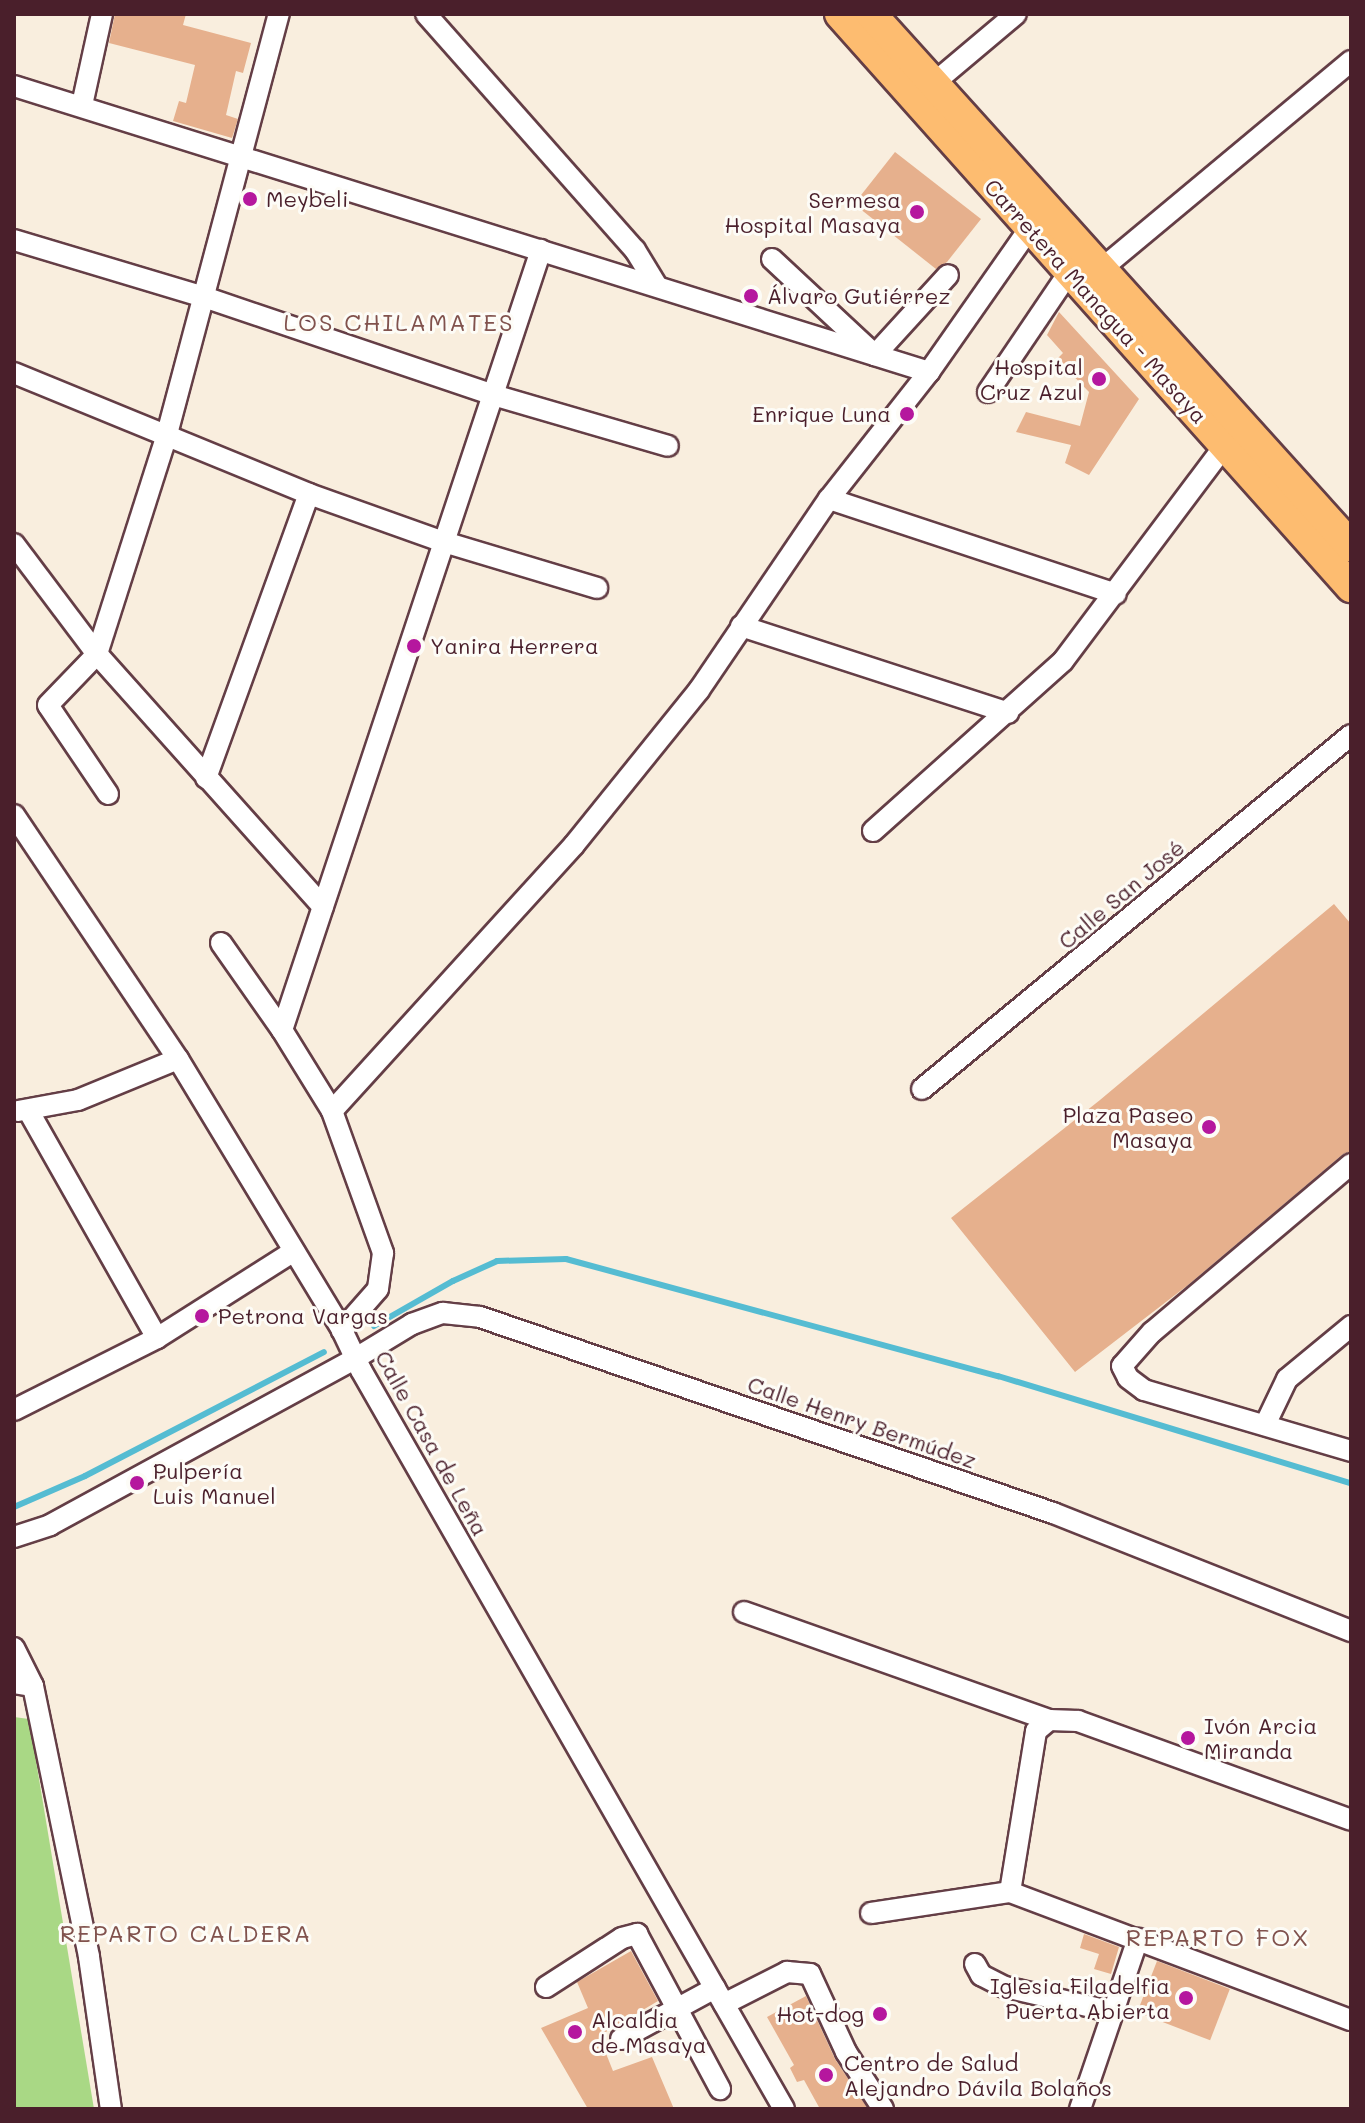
<!DOCTYPE html>
<meta charset="utf-8">
<style>
body{margin:0}
#map{position:relative;width:1365px;height:2123px;overflow:hidden;background:#f9eede;font-family:Mali,sans-serif}
div>[style]{position:absolute}
[style*='--x']{left:calc(var(--x)*1px);top:calc(var(--y)*1px);width:calc(var(--w)*1px);rotate:calc(var(--a)*1deg)}
.green>*{inset:0;background:#a9d885}
.stream>*{height:6px;margin:-3px;padding:0 3px;transform-origin:3px;border-radius:3px;background:#55bcd2}
.building>*{inset:0;background:#e6b08d;transform-origin:0 0}
.roads{filter:drop-shadow(2px 0 #643e46) drop-shadow(-2px 0 #643e46) drop-shadow(0 2px #643e46) drop-shadow(0 -2px #643e46)}
.minor>*{height:20px;margin:-10px;padding:0 10px;transform-origin:10px;border-radius:10px;background:#fff}
.highway>*{height:30px;margin:-15px;padding:0 15px;transform-origin:15px;border-radius:15px;background:#fdbc70}
.dots>*{width:22px;height:22px;translate:-50% -50%;box-sizing:border-box;border:4px solid #fdfcf7;border-radius:50%}
span{translate:-50% -50%;white-space:nowrap;text-align:center;line-height:1.15;-webkit-text-stroke:6px #fdfcf7;paint-order:stroke}
.poi-label{font-size:22px;color:#4a1f2b}
.left{translate:0 -50%;text-align:left}
.right{translate:-100% -50%;text-align:right}
.street-label{font-size:22px;color:#4a1f2b}
.neighbourhood-label{font-size:24px;color:#81524d;letter-spacing:2px}
.frame{position:absolute;inset:0;border:16px solid #4a1f2b;pointer-events:none}
</style>
<div id="map">
<div class="green">
<i style="clip-path:polygon(14px 1717px,29px 1719px,94px 2109px,14px 2109px)"></i>
</div>
<div class="stream">
<i style="--x:374;--y:1326;--w:91;--a:-29.7"></i>
<i style="--x:453;--y:1281;--w:48;--a:-24.4"></i>
<i style="--x:497;--y:1261;--w:69;--a:-1.7"></i>
<i style="--x:566;--y:1259;--w:448;--a:15.2"></i>
<i style="--x:998;--y:1376;--w:369;--a:16.9"></i>
<i style="--x:14;--y:1507;--w:77;--a:-23.6"></i>
<i style="--x:85;--y:1476;--w:269;--a:-27.4"></i>
</div>
<div class="building">
<i style="clip-path:polygon(115px 14px,186px 14px,183px 25px,251px 43px,243px 73px,236px 71px,226px 115px,238px 119px,232px 138px,173px 121px,179px 101px,186px 103px,195px 65px,109px 43px)"></i>
<i style="clip-path:polygon(895px 152px,981px 219px,947px 262px,936px 269px,854px 204px)"></i>
<i style="clip-path:polygon(1059px 312px,1139px 399px,1089px 475px,1065px 463px,1071px 445px,1016px 432px,1026px 412px,1080px 426px,1089px 392px,1057px 359px,1063px 353px,1047px 335px)"></i>
<i style="clip-path:polygon(1334px 904px,1351px 924px,1351px 1151px,1343px 1154px,1188px 1285px,1075px 1372px,951px 1218px,1100px 1100px)"></i>
<i style="clip-path:polygon(1084px 1934px,1119px 1947px,1111px 1974px,1094px 1969px,1099px 1954px,1080px 1948px)"></i>
<i style="clip-path:polygon(631px 1951px,658px 2001px,599px 2036px,613px 2071px,652px 2057px,674px 2109px,588px 2109px,541px 2028px,588px 2008px,577px 1982px)"></i>
<i style="left:1157px;top:1961px;width:78px;height:55px;rotate:21deg"></i>
<i style="clip-path:polygon(806px 1996px,835px 2059px,868px 2109px,820px 2109px,804px 2080px,797px 2082px,790px 2068px,794px 2065px,767px 2017px)"></i>
</div>
<div class="roads">
<div class="minor">
<i style="--x:426;--y:14;--w:315;--a:48.5"></i>
<i style="--x:635;--y:250;--w:42;--a:58.6"></i>
<i style="--x:934;--y:83;--w:107;--a:-40.1"></i>
<i style="--x:14;--y:86;--w:959;--a:17.36"></i>
<i style="--x:82;--y:105;--w:93;--a:-77.6"></i>
<i style="--x:14;--y:240;--w:198;--a:16.7"></i>
<i style="--x:204;--y:297;--w:305;--a:18.7"></i>
<i style="--x:493;--y:395;--w:182;--a:16.2"></i>
<i style="--x:772;--y:259;--w:141;--a:43"></i>
<i style="--x:875;--y:355;--w:108;--a:-47.6"></i>
<i style="--x:1093;--y:276;--w:336;--a:-39.8"></i>
<i style="--x:14;--y:373;--w:319;--a:22.3"></i>
<i style="--x:309;--y:494;--w:143;--a:19.6"></i>
<i style="--x:444;--y:542;--w:160;--a:16.7"></i>
<i style="--x:988;--y:392;--w:146;--a:-55.9"></i>
<i style="--x:829;--y:499;--w:302;--a:18.3"></i>
<i style="--x:14;--y:544;--w:138;--a:53"></i>
<i style="--x:97;--y:654;--w:339;--a:48.2"></i>
<i style="--x:741;--y:626;--w:281;--a:18"></i>
<i style="--x:206;--y:778;--w:302;--a:-70.1"></i>
<i style="--x:108;--y:794;--w:107;--a:-124"></i>
<i style="--x:48;--y:705;--w:71;--a:-46.1"></i>
<i style="--x:97;--y:654;--w:231;--a:-72.3"></i>
<i style="--x:167;--y:434;--w:435;--a:-75.1"></i>
<i style="--x:14;--y:815;--w:294;--a:56.1"></i>
<i style="--x:178;--y:1059;--w:317;--a:58.8"></i>
<i style="--x:342;--y:1330;--w:44;--a:64.6"></i>
<i style="--x:361;--y:1370;--w:851;--a:60.21"></i>
<i style="--x:873;--y:831;--w:255;--a:-41.8"></i>
<i style="--x:1063;--y:661;--w:270;--a:-53.1"></i>
<i style="--x:221;--y:943;--w:106;--a:55"></i>
<i style="--x:282;--y:1030;--w:95;--a:58.3"></i>
<i style="--x:332;--y:1111;--w:151;--a:70.2"></i>
<i style="--x:383;--y:1253;--w:36;--a:98"></i>
<i style="--x:378;--y:1289;--w:55;--a:131.3"></i>
<i style="--x:282;--y:1030;--w:822;--a:-71.63"></i>
<i style="--x:922;--y:1089;--w:556;--a:-39.53"></i>
<i style="--x:28;--y:1110;--w:262;--a:60.5"></i>
<i style="--x:18;--y:1111;--w:61;--a:-10.4"></i>
<i style="--x:78;--y:1100;--w:108;--a:-22.3"></i>
<i style="--x:332;--y:1111;--w:360;--a:-47.7"></i>
<i style="--x:574;--y:845;--w:199;--a:-51.1"></i>
<i style="--x:699;--y:690;--w:231;--a:-55.8"></i>
<i style="--x:829;--y:499;--w:162;--a:-51.8"></i>
<i style="--x:929;--y:372;--w:176;--a:-55"></i>
<i style="--x:1351;--y:1164;--w:260;--a:139.8"></i>
<i style="--x:1152;--y:1332;--w:45;--a:131.4"></i>
<i style="--x:1122;--y:1366;--w:13;--a:63"></i>
<i style="--x:1128;--y:1378;--w:20;--a:37"></i>
<i style="--x:1144;--y:1390;--w:216;--a:16.4"></i>
<i style="--x:14;--y:1410;--w:160;--a:-26.7"></i>
<i style="--x:157;--y:1338;--w:162;--a:-32.4"></i>
<i style="--x:1265;--y:1425;--w:51;--a:-64.4"></i>
<i style="--x:1287;--y:1379;--w:83;--a:-39.6"></i>
<i style="--x:14;--y:1537;--w:38;--a:-18"></i>
<i style="--x:50;--y:1525;--w:349;--a:-28.6"></i>
<i style="--x:356;--y:1358;--w:66;--a:-31.3"></i>
<i style="--x:412;--y:1324;--w:33;--a:-20"></i>
<i style="--x:443;--y:1313;--w:37;--a:6"></i>
<i style="--x:480;--y:1317;--w:606;--a:18.88"></i>
<i style="--x:1053;--y:1513;--w:321;--a:21.6"></i>
<i style="--x:744;--y:1612;--w:324;--a:19.5"></i>
<i style="--x:14;--y:1648;--w:42;--a:63.4"></i>
<i style="--x:33;--y:1686;--w:19;--a:-171"></i>
<i style="--x:33;--y:1686;--w:277;--a:78.3"></i>
<i style="--x:89;--y:1957;--w:154;--a:81.8"></i>
<i style="--x:1010;--y:1892;--w:163;--a:-80.8"></i>
<i style="--x:1036;--y:1731;--w:17;--a:-40"></i>
<i style="--x:1049;--y:1720;--w:29;--a:2"></i>
<i style="--x:1078;--y:1721;--w:290;--a:19.9"></i>
<i style="--x:871;--y:1913;--w:141;--a:-8.6"></i>
<i style="--x:1010;--y:1892;--w:364;--a:20.6"></i>
<i style="--x:975;--y:1964;--w:13;--a:61"></i>
<i style="--x:981;--y:1975;--w:27;--a:27"></i>
<i style="--x:1005;--y:1987;--w:111;--a:13"></i>
<i style="--x:546;--y:1987;--w:90;--a:-32.8"></i>
<i style="--x:622;--y:1938;--w:16;--a:-15"></i>
<i style="--x:637;--y:1934;--w:176;--a:61.8"></i>
<i style="--x:724;--y:2004;--w:71;--a:-26.9"></i>
<i style="--x:787;--y:1972;--w:23;--a:5"></i>
<i style="--x:810;--y:1974;--w:86;--a:65.2"></i>
<i style="--x:846;--y:2052;--w:68;--a:57"></i>
<i style="--x:621;--y:2039;--w:107;--a:-28.5"></i>
<i style="--x:1080;--y:2109;--w:180;--a:-71.2"></i>
</div>
<div class="highway">
<i style="--x:840;--y:14;--w:768;--a:48.27"></i>
<i style="--x:871;--y:14;--w:717;--a:47.94"></i>
</div>
</div>
<div class="dots">
<i style="left:250px;top:199px;background:#b5179e"></i>
<i style="left:917px;top:212px;background:#b5179e"></i>
<i style="left:751px;top:296px;background:#b5179e"></i>
<i style="left:1099px;top:379px;background:#b5179e"></i>
<i style="left:907px;top:414px;background:#b5179e"></i>
<i style="left:414px;top:646px;background:#b5179e"></i>
<i style="left:1209px;top:1127px;background:#b5179e"></i>
<i style="left:202px;top:1316px;background:#b5179e"></i>
<i style="left:137px;top:1483px;background:#b5179e"></i>
<i style="left:1188px;top:1738px;background:#b5179e"></i>
<i style="left:1186px;top:1998px;background:#b5179e"></i>
<i style="left:880px;top:2014px;background:#b5179e"></i>
<i style="left:575px;top:2032px;background:#b5179e"></i>
<i style="left:826px;top:2075px;background:#b5179e"></i>
</div>
<div class="poi-label">
<span class="left" style="left:266px;top:199px">Meybeli</span>
<span class="right" style="left:901px;top:212px">Sermesa<br>Hospital Masaya</span>
<span class="left" style="left:767px;top:296px">Álvaro Gutiérrez</span>
<span class="right" style="left:1083px;top:379px">Hospital<br>Cruz Azul</span>
<span class="right" style="left:891px;top:414px">Enrique Luna</span>
<span class="left" style="left:430px;top:646px">Yanira Herrera</span>
<span class="right" style="left:1193px;top:1127px">Plaza Paseo<br>Masaya</span>
<span class="left" style="left:218px;top:1316px">Petrona Vargas</span>
<span class="left" style="left:153px;top:1483px">Pulpería<br>Luis Manuel</span>
<span class="left" style="left:1204px;top:1738px">Ivón Arcia<br>Miranda</span>
<span class="right" style="left:1170px;top:1998px">Iglesia Filadelfia<br>Puerta Abierta</span>
<span class="right" style="left:864px;top:2014px">Hot-dog</span>
<span class="left" style="left:591px;top:2032px">Alcaldia<br>de Masaya</span>
<span class="left" style="left:844px;top:2075px">Centro de Salud<br>Alejandro Dávila Bolaños</span>
</div>
<div class="street-label">
<span style="left:1096px;top:301px;rotate:48deg">Carretera Managua - Masaya</span>
<span style="left:1121px;top:894px;rotate:-40deg">Calle San José</span>
<span style="left:862px;top:1422px;rotate:19deg">Calle Henry Bermúdez</span>
<span style="left:432px;top:1443px;rotate:61deg">Calle Casa de Leña</span>
</div>
<div class="neighbourhood-label">
<span style="left:399px;top:322px">LOS CHILAMATES</span>
<span style="left:186px;top:1933px">REPARTO CALDERA</span>
<span style="left:1218px;top:1937px">REPARTO FOX</span>
</div>
<div class="frame"></div>
</div>
